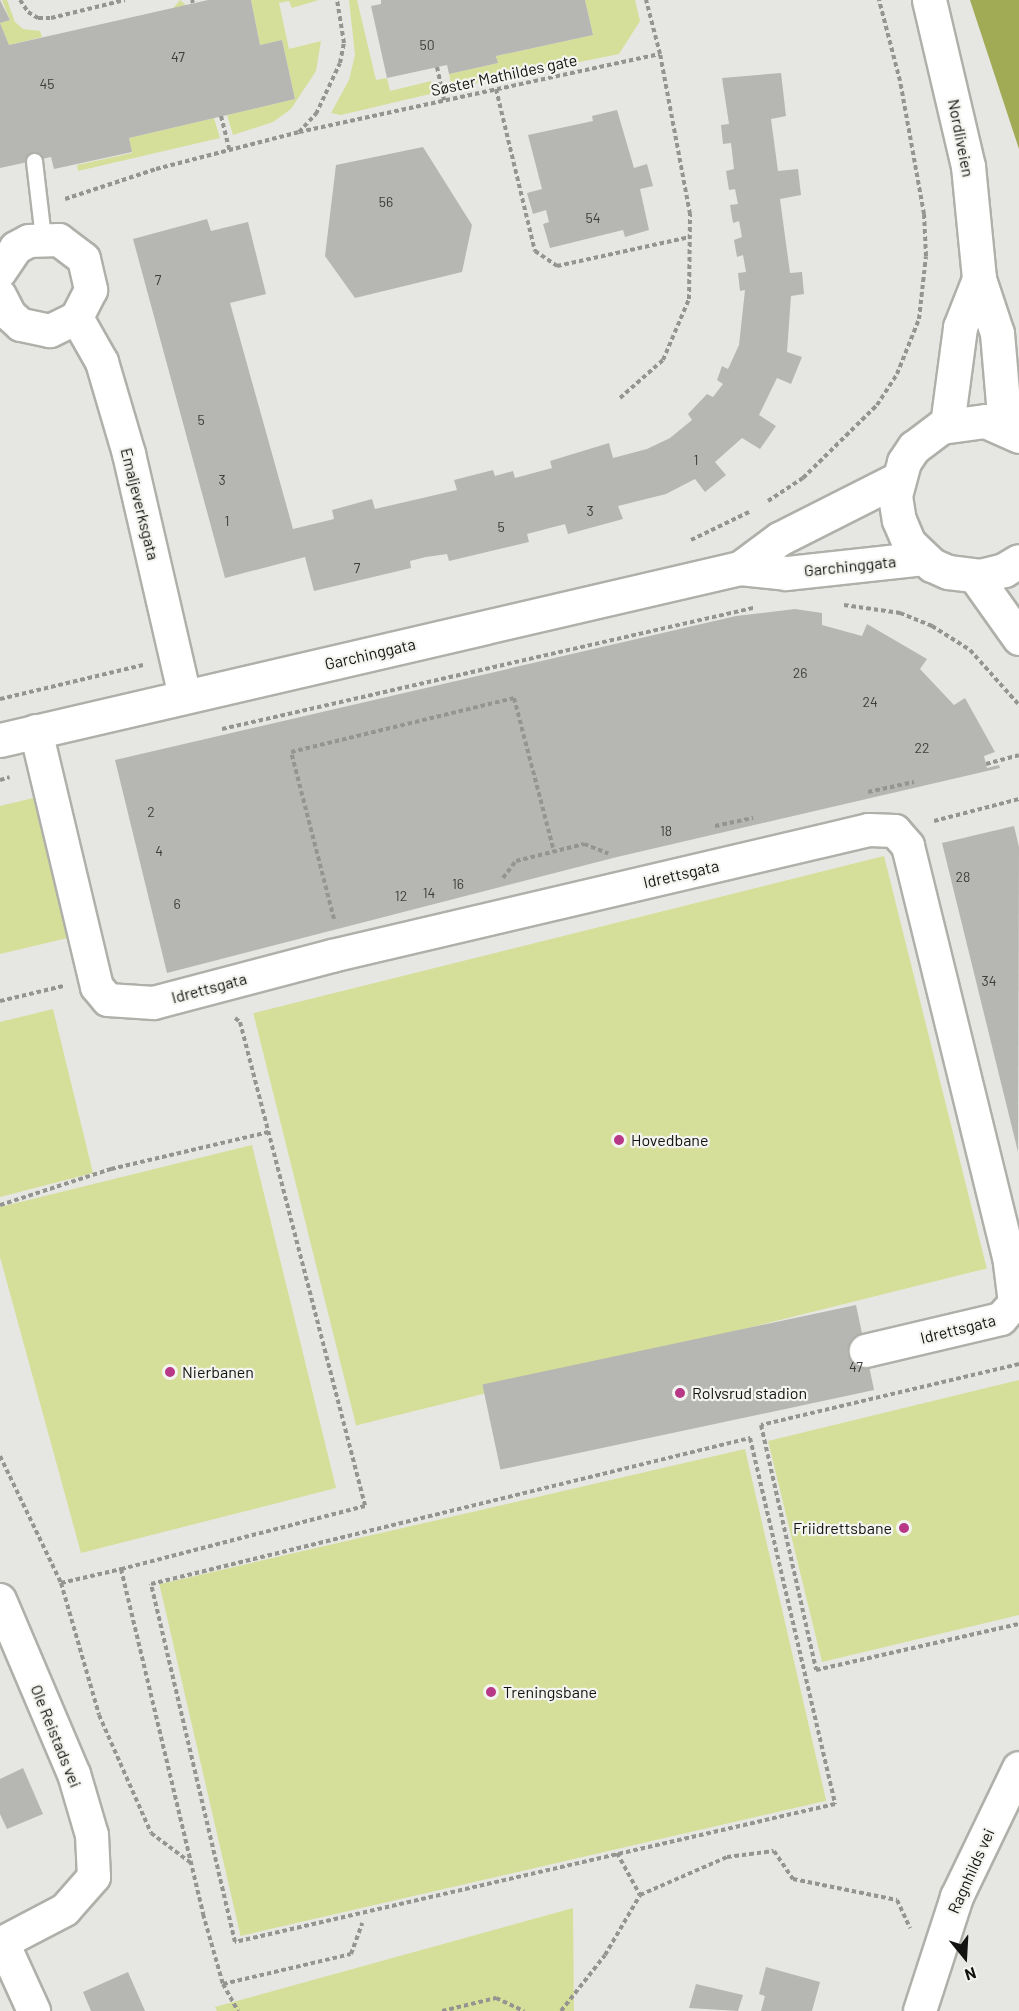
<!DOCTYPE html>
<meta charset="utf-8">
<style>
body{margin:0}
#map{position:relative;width:1019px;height:2011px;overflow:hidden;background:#e6e7e2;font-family:Barlow,sans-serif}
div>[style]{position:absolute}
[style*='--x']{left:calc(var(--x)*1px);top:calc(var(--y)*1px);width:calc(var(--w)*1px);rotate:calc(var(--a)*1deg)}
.green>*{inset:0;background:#d6df99;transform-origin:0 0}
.forest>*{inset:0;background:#a1aa54}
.building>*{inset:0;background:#b6b7b2;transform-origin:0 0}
.path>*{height:4px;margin-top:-2px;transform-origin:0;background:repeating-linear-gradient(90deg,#949490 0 4.5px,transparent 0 7.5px)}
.roads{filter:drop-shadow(2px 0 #afb0aa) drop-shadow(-2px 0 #afb0aa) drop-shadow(0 2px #afb0aa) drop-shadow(0 -2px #afb0aa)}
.lane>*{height:15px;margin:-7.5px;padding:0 7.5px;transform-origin:7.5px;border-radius:7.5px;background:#fff}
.street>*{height:32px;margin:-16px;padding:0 16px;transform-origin:16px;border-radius:16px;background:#fff}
.secondary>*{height:33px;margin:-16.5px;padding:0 16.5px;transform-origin:16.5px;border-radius:16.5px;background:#fff}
.dots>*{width:16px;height:16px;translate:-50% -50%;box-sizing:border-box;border:3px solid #f3f4ef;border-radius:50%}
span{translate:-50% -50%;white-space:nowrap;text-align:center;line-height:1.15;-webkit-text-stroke:4.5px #f3f4ef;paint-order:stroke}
.number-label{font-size:14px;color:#3c3c39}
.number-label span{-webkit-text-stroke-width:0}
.street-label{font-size:16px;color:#131311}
.poi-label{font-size:16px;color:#131311}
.left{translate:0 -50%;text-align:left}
.right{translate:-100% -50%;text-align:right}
.north{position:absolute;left:935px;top:1927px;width:60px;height:60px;-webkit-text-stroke:4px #f3f4ef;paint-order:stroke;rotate:162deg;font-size:16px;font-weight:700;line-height:24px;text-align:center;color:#131311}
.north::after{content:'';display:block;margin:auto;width:21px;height:27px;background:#131311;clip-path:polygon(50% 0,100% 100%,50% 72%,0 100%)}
</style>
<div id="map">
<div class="green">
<i style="clip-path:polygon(2px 0,7px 0,15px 22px,23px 29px,40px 31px,42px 37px,9px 45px,0 23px,10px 20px)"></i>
<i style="left:180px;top:0;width:8px;height:127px;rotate:40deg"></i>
<i style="clip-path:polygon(251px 0,319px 0,292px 8px,289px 1px,279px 3px,289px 49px,321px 41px,316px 71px,291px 109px,273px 122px,233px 135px,227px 115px,295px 99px,282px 40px,260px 45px)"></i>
<i style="clip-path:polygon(349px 0,357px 0,376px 80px,387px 78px,390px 91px,431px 81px,434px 93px,341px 115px,331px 113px,349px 80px,355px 55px)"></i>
<i style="clip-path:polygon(585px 0,635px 0,640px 21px,619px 54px,452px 88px,449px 74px,498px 63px,496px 56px,593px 35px)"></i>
<i style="clip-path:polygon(214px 118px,220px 138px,78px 171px,77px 165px,132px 153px,129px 138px)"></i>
<i style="clip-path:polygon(37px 797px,72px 937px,0 954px,0 806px)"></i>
<i style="left:884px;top:856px;width:425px;height:650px;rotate:76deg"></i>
<i style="clip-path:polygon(53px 1009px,93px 1173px,0 1197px,0 1022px)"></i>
<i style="clip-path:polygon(252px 1145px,336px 1488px,81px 1553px,0 1257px,0 1207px)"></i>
<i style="clip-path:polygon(1019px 1380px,1019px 1615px,822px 1662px,768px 1441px)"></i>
<i style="left:745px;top:1449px;width:361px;height:601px;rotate:77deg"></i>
<i style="clip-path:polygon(573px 1908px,574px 2011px,217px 2011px,215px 2007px)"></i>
</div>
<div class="forest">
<i style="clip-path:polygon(970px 0,1019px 0,1019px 149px)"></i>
</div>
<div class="building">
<i style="clip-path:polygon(0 0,10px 20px,0 23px,9px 45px,208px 0,251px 0,260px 45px,282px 40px,295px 99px,129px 138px,132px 152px,54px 169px,51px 157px,0 168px)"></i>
<i style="clip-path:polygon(381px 0,585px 0,593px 35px,496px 56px,498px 63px,449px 74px,447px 65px,387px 78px,371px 6px,381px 4px)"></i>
<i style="clip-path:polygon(781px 73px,786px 116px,771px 119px,778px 171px,798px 169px,801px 195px,780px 199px,790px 273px,802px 272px,804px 294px,791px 296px,787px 352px,802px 357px,791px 384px,777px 378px,759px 415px,776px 426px,760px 449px,742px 438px,715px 462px,726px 475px,705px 492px,695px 479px,666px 494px,618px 506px,623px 519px,568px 534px,565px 524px,527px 534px,529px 542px,449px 561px,447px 554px,426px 557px,410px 561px,411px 568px,314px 591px,305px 557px,225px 578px,133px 239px,207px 219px,211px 231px,248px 222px,266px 294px,230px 303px,293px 529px,334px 519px,332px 510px,372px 499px,375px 509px,457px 490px,454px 480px,493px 470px,495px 476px,513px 471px,515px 478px,552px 468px,550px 461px,609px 443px,613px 458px,647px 449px,670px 438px,692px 420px,688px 414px,707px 394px,713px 397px,723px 384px,717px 380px,722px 366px,728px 369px,739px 345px,745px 290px,740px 291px,738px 273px,746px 272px,743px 255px,737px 257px,734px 240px,742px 237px,739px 221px,733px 223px,730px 205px,738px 204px,735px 189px,729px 190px,726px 171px,734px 169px,731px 143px,723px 144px,721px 125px,729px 124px,722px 78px)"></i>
<i style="clip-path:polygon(617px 110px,634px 168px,647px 164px,653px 186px,640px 189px,649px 230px,625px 237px,623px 230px,550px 248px,543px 224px,549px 222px,546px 210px,533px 214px,527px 193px,542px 189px,528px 135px,593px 121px,592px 116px)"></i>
<i style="clip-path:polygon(423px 147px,472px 225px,462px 272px,355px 298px,325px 256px,336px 165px)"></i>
<i style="clip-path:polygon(795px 609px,822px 613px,822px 625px,862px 636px,867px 624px,927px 659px,920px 669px,954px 705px,965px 698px,995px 752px,984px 756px,987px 768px,999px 765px,1000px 768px,617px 857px,167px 973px,115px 760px,736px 616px)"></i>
<i style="clip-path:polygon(1014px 826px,1019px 847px,1018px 1152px,942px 843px)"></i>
<i style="left:856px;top:1305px;width:87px;height:382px;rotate:78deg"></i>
<i style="clip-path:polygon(23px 1768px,43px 1814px,7px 1829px,0 1814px,0 1779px)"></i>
<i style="clip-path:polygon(766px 1967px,820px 1982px,812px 2011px,761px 2011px,765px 1996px,759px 1994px)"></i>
<i style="clip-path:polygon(128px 1972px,145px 2011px,91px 2011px,83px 1992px)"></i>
<i style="clip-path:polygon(696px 1984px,743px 1995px,738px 2011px,689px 2008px)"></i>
</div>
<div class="path">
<i style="--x:20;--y:0;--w:14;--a:56"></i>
<i style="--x:28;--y:12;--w:12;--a:31"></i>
<i style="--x:38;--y:18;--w:13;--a:0"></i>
<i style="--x:51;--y:18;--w:76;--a:-13.7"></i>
<i style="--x:192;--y:0;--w:3;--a:72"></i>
<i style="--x:437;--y:67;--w:34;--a:78"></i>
<i style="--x:496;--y:89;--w:167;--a:76.5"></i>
<i style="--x:535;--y:251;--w:27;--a:34"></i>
<i style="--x:557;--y:266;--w:136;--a:-12.3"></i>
<i style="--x:221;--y:116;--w:36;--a:76"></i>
<i style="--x:299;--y:132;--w:369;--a:-12.2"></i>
<i style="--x:660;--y:54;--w:56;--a:-104.5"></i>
<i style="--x:65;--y:199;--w:96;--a:-18.2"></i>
<i style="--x:156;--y:169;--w:148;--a:-14.5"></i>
<i style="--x:299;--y:132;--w:25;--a:-47"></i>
<i style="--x:316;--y:114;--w:56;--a:-64.8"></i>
<i style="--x:340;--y:63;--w:20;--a:-79"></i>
<i style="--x:344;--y:43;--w:44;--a:-99.2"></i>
<i style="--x:620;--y:398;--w:57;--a:-41.5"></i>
<i style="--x:663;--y:360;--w:66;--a:-66.9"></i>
<i style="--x:689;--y:299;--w:85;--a:-89.3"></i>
<i style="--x:690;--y:214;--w:163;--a:-100.6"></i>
<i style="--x:768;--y:501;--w:42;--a:-33.3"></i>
<i style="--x:803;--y:478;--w:104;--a:-44.6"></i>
<i style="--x:877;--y:405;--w:37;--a:-57"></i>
<i style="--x:897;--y:374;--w:59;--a:-68.2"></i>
<i style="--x:919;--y:319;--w:63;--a:-83.7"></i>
<i style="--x:926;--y:256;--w:42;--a:-92.7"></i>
<i style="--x:924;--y:214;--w:135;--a:-100.2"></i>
<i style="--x:900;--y:81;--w:84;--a:-104.5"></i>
<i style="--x:691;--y:540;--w:67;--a:-25.8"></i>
<i style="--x:844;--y:605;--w:57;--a:8.1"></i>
<i style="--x:900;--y:613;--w:35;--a:22"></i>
<i style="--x:932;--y:626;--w:45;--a:32.3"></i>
<i style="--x:970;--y:650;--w:74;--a:48.3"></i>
<i style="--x:0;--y:699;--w:147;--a:-13.4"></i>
<i style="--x:222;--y:729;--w:545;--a:-12.84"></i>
<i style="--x:986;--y:764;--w:34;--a:-15"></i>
<i style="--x:0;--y:780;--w:10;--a:-17"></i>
<i style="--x:868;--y:792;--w:47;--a:-12.3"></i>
<i style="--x:934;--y:821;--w:88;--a:-14.5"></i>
<i style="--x:715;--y:826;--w:39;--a:-12"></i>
<i style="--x:503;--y:878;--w:21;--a:-53"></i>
<i style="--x:516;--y:861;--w:70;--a:-14"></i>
<i style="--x:584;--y:844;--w:26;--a:21"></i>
<i style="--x:334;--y:919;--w:172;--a:-104.4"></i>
<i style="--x:291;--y:752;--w:229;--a:-13.6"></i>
<i style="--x:514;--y:698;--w:159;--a:75.4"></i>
<i style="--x:0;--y:1001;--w:65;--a:-13.4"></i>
<i style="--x:235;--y:1018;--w:6;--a:39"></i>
<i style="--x:240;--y:1022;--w:500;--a:75.5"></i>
<i style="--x:365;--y:1506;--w:252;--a:165.5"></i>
<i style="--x:121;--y:1569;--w:355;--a:76.6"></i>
<i style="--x:203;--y:1914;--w:73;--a:74.1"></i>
<i style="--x:223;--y:1984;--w:31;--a:61"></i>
<i style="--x:0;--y:1205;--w:117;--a:-18"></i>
<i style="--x:111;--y:1169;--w:162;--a:-13.2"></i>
<i style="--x:1019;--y:1364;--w:265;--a:166.7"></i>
<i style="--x:761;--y:1425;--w:251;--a:77.3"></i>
<i style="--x:816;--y:1670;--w:208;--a:-12.8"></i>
<i style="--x:750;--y:1438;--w:376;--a:76.9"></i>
<i style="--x:835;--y:1804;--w:616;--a:167.05"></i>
<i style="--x:235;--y:1942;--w:368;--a:-103.2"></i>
<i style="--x:151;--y:1584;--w:617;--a:-13.7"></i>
<i style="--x:0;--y:1456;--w:141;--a:64.3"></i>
<i style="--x:61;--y:1583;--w:137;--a:73.9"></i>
<i style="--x:99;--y:1715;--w:129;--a:66.2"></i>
<i style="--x:151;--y:1833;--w:50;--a:36.9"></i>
<i style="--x:61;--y:1583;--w:62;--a:-13.1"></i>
<i style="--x:617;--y:1853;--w:48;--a:61.3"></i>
<i style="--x:223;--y:1984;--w:131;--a:-13.2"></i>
<i style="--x:351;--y:1954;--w:33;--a:-70"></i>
<i style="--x:442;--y:2011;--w:56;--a:-13.5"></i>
<i style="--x:496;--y:1998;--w:31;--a:25"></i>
<i style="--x:561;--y:2011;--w:71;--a:-51.8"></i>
<i style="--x:605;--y:1955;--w:69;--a:-59.7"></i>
<i style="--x:640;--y:1895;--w:95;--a:-23.6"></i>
<i style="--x:727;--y:1857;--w:47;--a:-7.3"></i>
<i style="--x:774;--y:1851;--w:34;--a:56"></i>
<i style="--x:793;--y:1879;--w:106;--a:11.4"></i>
<i style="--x:897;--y:1900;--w:31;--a:65"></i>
</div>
<div class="roads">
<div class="lane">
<i style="--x:34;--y:161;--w:78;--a:83.3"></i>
</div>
<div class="street">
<i style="--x:0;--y:272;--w:29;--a:-56"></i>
<i style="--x:16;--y:248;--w:15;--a:-28"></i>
<i style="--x:29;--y:241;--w:30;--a:-2"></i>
<i style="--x:59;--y:240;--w:31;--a:37"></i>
<i style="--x:84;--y:259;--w:32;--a:77"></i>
<i style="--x:91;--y:290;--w:31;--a:117"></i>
<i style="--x:77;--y:318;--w:30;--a:154"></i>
<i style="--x:50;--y:331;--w:30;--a:-168"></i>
<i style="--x:21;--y:325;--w:15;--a:-138"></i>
<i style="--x:10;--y:315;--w:22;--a:-117"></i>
<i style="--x:77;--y:318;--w:51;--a:60.4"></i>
<i style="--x:102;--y:362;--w:96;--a:73.6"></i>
<i style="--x:129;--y:454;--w:248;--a:77"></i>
<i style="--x:36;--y:731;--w:263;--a:76.6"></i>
<i style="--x:97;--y:987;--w:17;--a:50"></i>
<i style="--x:108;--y:1000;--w:46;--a:3.7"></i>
<i style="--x:154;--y:1003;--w:184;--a:-14.8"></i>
<i style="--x:332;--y:956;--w:552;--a:-13.2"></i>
<i style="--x:869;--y:830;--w:26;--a:2"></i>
<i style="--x:895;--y:831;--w:20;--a:49"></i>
<i style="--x:908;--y:846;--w:422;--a:76.2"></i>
<i style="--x:1009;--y:1256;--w:47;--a:82.7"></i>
<i style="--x:1015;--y:1303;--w:21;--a:131"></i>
<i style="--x:1001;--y:1319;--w:139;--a:166.7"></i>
<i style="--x:0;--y:1600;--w:189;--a:67"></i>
<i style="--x:74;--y:1774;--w:64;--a:73.6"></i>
<i style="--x:92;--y:1835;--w:42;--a:87.3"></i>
<i style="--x:94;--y:1877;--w:44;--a:131.3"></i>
<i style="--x:65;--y:1910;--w:73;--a:152.4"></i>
<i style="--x:3;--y:1943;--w:75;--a:65.5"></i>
<i style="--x:920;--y:2011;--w:120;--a:-72"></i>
<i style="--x:957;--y:1897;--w:143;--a:-64.3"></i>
</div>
<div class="secondary">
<i style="--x:929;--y:0;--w:171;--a:76.8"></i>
<i style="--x:968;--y:166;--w:114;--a:84.4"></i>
<i style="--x:979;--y:279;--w:57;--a:71.6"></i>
<i style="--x:997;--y:333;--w:94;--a:85.1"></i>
<i style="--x:947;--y:425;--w:99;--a:-82.4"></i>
<i style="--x:960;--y:327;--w:52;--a:-68.4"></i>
<i style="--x:1019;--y:436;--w:37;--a:-156"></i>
<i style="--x:985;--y:421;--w:44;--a:172.2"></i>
<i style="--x:941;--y:427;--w:34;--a:143"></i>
<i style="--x:914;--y:447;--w:18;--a:124"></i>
<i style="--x:904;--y:462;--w:35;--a:105"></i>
<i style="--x:895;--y:496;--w:24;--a:81"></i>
<i style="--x:899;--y:520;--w:25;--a:67"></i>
<i style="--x:909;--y:543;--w:32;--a:44"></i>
<i style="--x:932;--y:565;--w:17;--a:24"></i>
<i style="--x:948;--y:572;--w:32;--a:7"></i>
<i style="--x:980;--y:576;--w:25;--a:-14"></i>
<i style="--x:1004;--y:570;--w:17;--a:-31"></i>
<i style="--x:740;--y:568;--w:49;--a:-36.6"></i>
<i style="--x:779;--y:539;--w:133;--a:-26.8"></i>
<i style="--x:975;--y:576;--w:76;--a:54.6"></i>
<i style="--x:0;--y:740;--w:760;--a:-13.09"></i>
<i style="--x:740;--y:568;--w:46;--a:6.2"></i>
<i style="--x:786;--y:573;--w:138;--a:-6.2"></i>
</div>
</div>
<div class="dots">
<i style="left:619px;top:1140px;background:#b73886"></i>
<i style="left:170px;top:1372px;background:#b73886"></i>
<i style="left:680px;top:1393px;background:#b73886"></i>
<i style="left:904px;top:1528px;background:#b73886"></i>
<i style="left:491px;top:1692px;background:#b73886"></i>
</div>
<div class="number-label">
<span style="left:427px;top:45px">50</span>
<span style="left:178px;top:57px">47</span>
<span style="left:47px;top:84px">45</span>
<span style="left:386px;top:202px">56</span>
<span style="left:593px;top:218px">54</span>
<span style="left:158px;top:280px">7</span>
<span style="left:201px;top:420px">5</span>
<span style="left:696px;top:460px">1</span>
<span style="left:222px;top:480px">3</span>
<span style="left:590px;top:511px">3</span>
<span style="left:227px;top:521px">1</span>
<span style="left:501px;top:527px">5</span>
<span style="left:357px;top:568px">7</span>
<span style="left:800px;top:673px">26</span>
<span style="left:870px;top:702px">24</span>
<span style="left:922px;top:748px">22</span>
<span style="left:151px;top:812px">2</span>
<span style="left:666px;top:831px">18</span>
<span style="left:159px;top:851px">4</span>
<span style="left:963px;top:877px">28</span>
<span style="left:458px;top:884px">16</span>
<span style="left:429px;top:893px">14</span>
<span style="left:401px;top:896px">12</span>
<span style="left:177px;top:904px">6</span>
<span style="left:989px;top:981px">34</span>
<span style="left:856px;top:1367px">47</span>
</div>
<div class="street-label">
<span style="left:504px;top:75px;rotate:-12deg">Søster Mathildes gate</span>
<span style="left:961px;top:138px;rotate:79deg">Nordliveien</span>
<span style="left:140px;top:504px;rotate:76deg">Emaljeverksgata</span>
<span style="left:850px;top:566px;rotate:-6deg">Garchinggata</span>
<span style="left:370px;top:654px;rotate:-13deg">Garchinggata</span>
<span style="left:681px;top:874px;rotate:-13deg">Idrettsgata</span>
<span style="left:209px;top:988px;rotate:-15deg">Idrettsgata</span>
<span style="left:958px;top:1329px;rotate:-14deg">Idrettsgata</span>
<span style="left:56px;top:1736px;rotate:68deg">Ole Reistads vei</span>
<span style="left:971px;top:1871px;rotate:-66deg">Ragnhilds vei</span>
</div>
<div class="poi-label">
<span class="left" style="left:631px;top:1140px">Hovedbane</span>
<span class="left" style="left:182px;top:1372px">Nierbanen</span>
<span class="left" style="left:692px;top:1393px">Rolvsrud stadion</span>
<span class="right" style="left:892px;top:1528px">Friidrettsbane</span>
<span class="left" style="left:503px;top:1692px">Treningsbane</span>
</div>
<div class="north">N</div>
</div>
